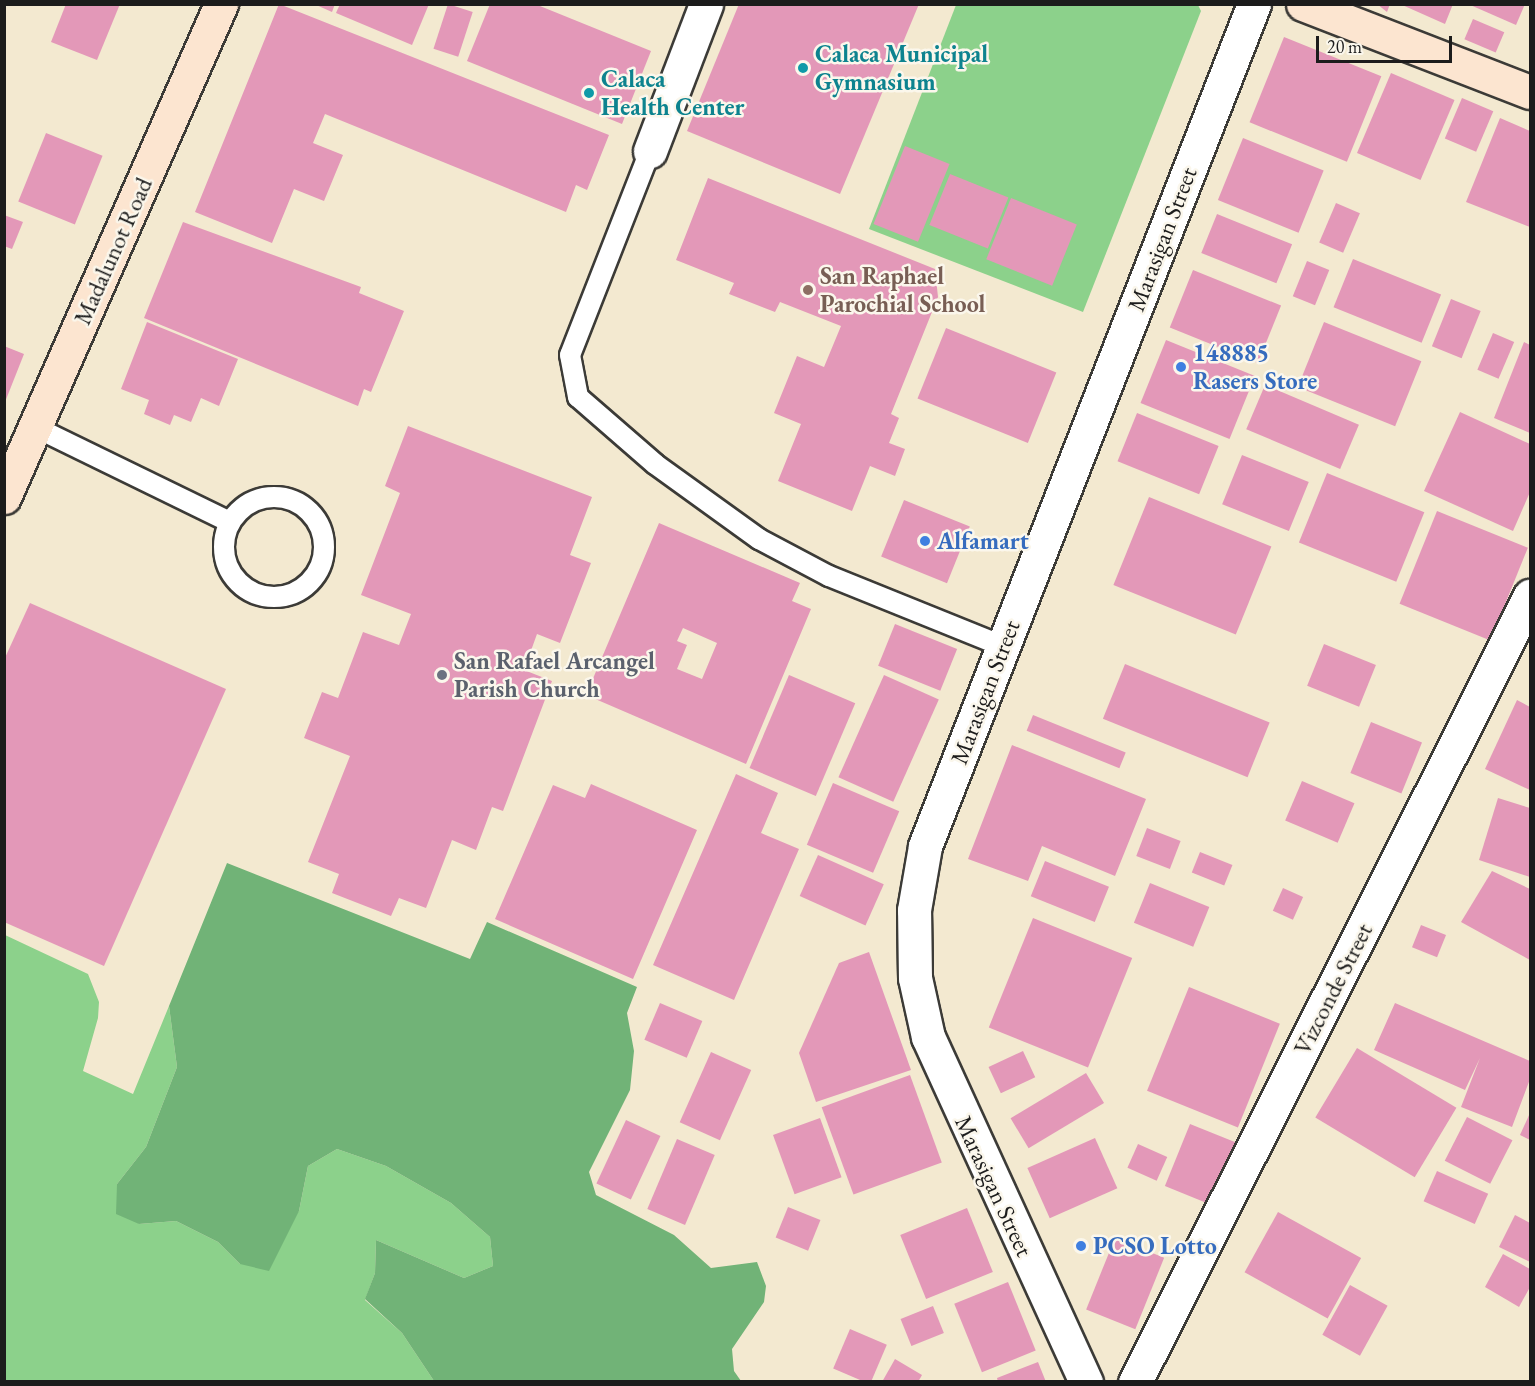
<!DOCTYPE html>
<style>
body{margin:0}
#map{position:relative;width:1535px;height:1386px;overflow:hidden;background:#f3e9d0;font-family:"EB Garamond",serif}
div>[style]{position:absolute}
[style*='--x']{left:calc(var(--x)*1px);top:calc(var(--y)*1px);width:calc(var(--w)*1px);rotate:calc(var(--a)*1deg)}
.green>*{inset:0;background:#8cd18b}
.forest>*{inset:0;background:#71b377}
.building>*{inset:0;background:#e398b8;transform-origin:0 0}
.roads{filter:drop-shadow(2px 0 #3c3b37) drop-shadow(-2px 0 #3c3b37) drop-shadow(0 2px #3c3b37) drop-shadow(0 -2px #3c3b37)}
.service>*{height:20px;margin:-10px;padding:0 10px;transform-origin:10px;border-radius:10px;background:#fff}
.service>.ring{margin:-10px;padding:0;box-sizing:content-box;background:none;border:20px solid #fff;border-radius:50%}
.minor>*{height:33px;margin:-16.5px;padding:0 16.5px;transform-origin:16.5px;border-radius:16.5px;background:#fff}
.tertiary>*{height:33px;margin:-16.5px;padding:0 16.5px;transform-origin:16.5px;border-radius:16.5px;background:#fff}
.secondary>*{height:33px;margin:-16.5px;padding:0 16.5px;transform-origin:16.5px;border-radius:16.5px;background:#fce5d0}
.dots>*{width:16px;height:16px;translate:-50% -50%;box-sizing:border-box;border:3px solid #fbf7ec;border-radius:50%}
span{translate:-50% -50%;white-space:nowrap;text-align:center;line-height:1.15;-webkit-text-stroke:5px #fbf7ec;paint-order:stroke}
.culture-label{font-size:24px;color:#0d838f;font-weight:700}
.left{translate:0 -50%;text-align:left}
.street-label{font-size:24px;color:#1c1c1c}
.education-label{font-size:24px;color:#785e54;font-weight:700}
.shop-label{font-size:24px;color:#366cbe;font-weight:700}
.worship-label{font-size:24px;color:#5b616d;font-weight:700}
.frame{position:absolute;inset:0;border:6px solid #1c1c1c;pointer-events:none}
.scale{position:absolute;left:1316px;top:36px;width:136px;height:27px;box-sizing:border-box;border:3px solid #1c1c1c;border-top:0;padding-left:8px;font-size:18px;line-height:21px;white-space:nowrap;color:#1c1c1c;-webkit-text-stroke:4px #fbf7ec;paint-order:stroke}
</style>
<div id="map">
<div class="green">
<i style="clip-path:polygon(956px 5px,1198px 5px,1201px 11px,1083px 312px,869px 229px)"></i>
<i style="clip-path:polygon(5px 935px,88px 974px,99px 1002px,98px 1018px,83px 1071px,133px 1094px,169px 1006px,177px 1067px,146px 1147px,117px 1184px,139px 1224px,176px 1221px,218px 1242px,240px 1264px,299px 1211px,308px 1166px,337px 1149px,386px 1166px,451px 1203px,490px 1237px,493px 1266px,464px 1278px,376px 1240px,375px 1273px,365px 1300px,402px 1333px,434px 1381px,5px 1382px)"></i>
</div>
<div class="forest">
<i style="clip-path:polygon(227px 863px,470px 959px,487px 922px,637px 987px,627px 1013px,634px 1051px,630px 1090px,589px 1172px,596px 1195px,674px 1235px,711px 1268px,757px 1262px,766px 1286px,764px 1302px,732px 1349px,734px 1371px,741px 1381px,434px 1381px,402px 1333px,365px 1299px,375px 1273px,376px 1240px,464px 1278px,493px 1266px,490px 1237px,451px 1203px,386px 1166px,337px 1149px,308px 1166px,299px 1211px,269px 1271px,240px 1264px,218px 1242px,176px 1221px,139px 1224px,116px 1214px,117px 1184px,146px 1147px,177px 1067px,169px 1006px)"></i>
</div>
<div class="building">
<i style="clip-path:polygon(66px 4px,120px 4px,97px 60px,51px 42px)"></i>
<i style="clip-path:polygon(279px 4px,609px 135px,587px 190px,576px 185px,566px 212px,325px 114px,313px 143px,343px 155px,324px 201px,294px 189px,272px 243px,195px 212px)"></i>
<i style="clip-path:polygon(314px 4px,335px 4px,332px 12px)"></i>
<i style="clip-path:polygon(340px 4px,429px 4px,412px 45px,336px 13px)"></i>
<i style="left:448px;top:4px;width:26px;height:47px;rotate:18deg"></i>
<i style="clip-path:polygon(490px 4px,535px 4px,651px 51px,622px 124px,467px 61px)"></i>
<i style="clip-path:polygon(739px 4px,919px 4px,840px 194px,687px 131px)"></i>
<i style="clip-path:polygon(1377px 4px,1390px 4px,1387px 12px)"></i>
<i style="clip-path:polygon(1400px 4px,1453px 4px,1445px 24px)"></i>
<i style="clip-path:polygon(1468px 4px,1525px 4px,1516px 25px)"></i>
<i style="left:1473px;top:19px;width:34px;height:22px;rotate:23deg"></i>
<i style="left:1284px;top:37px;width:105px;height:92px;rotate:22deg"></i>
<i style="left:1391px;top:73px;width:69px;height:87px;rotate:23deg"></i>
<i style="left:1462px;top:98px;width:34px;height:44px;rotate:23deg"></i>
<i style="clip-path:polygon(1500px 118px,1530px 131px,1530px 227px,1466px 202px)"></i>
<i style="left:46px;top:133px;width:61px;height:74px;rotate:22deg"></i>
<i style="left:1243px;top:138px;width:87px;height:67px;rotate:22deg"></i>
<i style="left:905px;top:146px;width:48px;height:84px;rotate:22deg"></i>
<i style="left:950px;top:174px;width:63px;height:55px;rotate:22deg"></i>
<i style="clip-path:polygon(708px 178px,935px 269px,938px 297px,891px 414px,899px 418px,889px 443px,905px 449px,895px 476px,870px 466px,852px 511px,778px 481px,801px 424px,774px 413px,797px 356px,824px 367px,841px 326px,780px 302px,775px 312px,729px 294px,734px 283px,676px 260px)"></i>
<i style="left:1011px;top:198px;width:71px;height:66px;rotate:22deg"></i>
<i style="left:1336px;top:203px;width:26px;height:43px;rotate:23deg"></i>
<i style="left:1217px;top:214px;width:81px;height:42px;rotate:22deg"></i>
<i style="clip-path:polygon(4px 215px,23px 222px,12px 249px,4px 246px)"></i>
<i style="clip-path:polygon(183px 222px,361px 287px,359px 293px,404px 311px,371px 392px,364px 389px,358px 406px,144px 318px)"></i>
<i style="left:1353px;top:259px;width:95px;height:52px;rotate:22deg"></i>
<i style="left:1307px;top:261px;width:24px;height:38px;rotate:22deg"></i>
<i style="left:1193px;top:270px;width:95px;height:62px;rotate:22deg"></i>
<i style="left:1451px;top:299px;width:32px;height:51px;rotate:22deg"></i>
<i style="clip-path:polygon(147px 322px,238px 359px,219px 406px,201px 398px,191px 422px,174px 415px,170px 425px,144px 414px,149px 400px,121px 389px)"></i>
<i style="left:1324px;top:322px;width:105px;height:70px;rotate:22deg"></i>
<i style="left:946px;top:328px;width:119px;height:76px;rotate:22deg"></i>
<i style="left:1493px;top:333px;width:23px;height:40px;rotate:23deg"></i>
<i style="left:1166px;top:340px;width:96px;height:68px;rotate:22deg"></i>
<i style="clip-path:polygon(1524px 342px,1530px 345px,1530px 433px,1494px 418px)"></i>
<i style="clip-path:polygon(4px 346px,24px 354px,5px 402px,4px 402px)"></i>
<i style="left:1265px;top:385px;width:102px;height:48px;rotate:23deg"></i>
<i style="clip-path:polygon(1460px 412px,1530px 444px,1530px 492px,1513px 531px,1424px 491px)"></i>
<i style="left:1137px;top:413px;width:88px;height:52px;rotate:22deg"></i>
<i style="clip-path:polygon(408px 426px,592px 497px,570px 555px,591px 563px,560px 643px,537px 634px,524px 670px,552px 681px,503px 811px,492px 807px,476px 850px,452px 840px,426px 908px,399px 898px,391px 916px,332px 893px,339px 874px,308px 862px,350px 756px,304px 738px,322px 692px,338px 698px,363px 632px,399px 645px,411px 614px,361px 595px,400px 493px,385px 486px)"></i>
<i style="left:1242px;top:455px;width:72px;height:53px;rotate:22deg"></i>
<i style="left:1327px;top:473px;width:105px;height:75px;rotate:22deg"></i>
<i style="left:1149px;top:497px;width:132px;height:95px;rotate:22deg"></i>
<i style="left:904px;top:500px;width:71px;height:61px;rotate:22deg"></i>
<i style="left:1437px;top:511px;width:98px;height:100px;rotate:22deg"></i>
<i style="clip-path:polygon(evenodd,659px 523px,800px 583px,792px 601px,811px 609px,746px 764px,586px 695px,659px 523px,683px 628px,717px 643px,702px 679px,677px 669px,687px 645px,677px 641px,683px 628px)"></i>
<i style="clip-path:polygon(30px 603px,226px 689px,104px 966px,4px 922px,4px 660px)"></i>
<i style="left:895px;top:624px;width:67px;height:45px;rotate:22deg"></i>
<i style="left:1324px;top:644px;width:56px;height:45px;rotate:22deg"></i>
<i style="left:1125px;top:664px;width:156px;height:59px;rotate:22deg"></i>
<i style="left:789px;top:675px;width:72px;height:101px;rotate:23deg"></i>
<i style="left:884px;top:675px;width:60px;height:112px;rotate:24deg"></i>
<i style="clip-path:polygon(1517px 700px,1530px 707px,1530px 790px,1485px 769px)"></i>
<i style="left:1033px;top:715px;width:100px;height:17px;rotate:22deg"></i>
<i style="left:1371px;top:722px;width:55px;height:55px;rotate:22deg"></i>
<i style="clip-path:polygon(1012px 745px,1146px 799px,1115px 876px,1042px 846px,1028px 881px,968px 859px)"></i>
<i style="clip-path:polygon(736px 774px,778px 793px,761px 833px,799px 849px,734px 1000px,653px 965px)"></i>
<i style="left:1302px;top:781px;width:57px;height:43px;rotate:23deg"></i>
<i style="left:833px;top:783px;width:72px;height:67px;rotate:23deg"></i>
<i style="clip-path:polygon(591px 784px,697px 830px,633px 979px,495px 919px,553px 785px,585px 798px)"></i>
<i style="clip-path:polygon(1498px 798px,1530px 808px,1530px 877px,1479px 860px)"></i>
<i style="left:1147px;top:828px;width:36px;height:30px;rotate:21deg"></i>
<i style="left:1200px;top:852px;width:35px;height:22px;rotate:22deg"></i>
<i style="left:818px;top:855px;width:72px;height:45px;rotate:24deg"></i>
<i style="left:1045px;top:861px;width:69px;height:38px;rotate:22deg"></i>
<i style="clip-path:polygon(1492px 871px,1530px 889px,1530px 960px,1461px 922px)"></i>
<i style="left:1150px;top:883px;width:64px;height:43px;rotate:22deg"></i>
<i style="left:1283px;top:888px;width:22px;height:25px;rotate:24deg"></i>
<i style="left:1033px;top:918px;width:107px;height:118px;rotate:22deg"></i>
<i style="left:1421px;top:925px;width:27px;height:24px;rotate:22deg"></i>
<i style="clip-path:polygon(869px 952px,911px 1070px,816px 1102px,799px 1053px,839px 963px)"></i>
<i style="left:1189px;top:987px;width:98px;height:112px;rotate:22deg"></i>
<i style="left:660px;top:1003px;width:46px;height:40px;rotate:23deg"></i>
<i style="clip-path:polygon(1395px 1003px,1530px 1061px,1530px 1079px,1512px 1127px,1461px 1107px,1480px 1058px,1465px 1090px,1374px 1050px)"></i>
<i style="left:1357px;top:1048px;width:116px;height:81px;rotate:31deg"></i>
<i style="left:1023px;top:1051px;width:29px;height:38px;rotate:65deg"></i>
<i style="left:711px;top:1052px;width:44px;height:77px;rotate:24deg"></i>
<i style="left:1086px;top:1073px;width:35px;height:88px;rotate:59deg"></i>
<i style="left:910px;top:1075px;width:93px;height:94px;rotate:70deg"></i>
<i style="clip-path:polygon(1530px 1113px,1530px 1140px,1520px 1135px)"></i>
<i style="left:1467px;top:1117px;width:51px;height:49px;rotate:27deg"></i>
<i style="left:820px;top:1118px;width:63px;height:50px;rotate:70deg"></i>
<i style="left:626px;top:1120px;width:38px;height:70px;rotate:25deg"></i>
<i style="left:1190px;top:1124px;width:51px;height:67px;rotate:22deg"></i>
<i style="left:1095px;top:1138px;width:55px;height:74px;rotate:66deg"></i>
<i style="left:677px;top:1139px;width:41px;height:76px;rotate:23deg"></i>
<i style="left:1138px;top:1144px;width:32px;height:26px;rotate:24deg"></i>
<i style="left:1437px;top:1171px;width:56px;height:33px;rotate:24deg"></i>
<i style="left:788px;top:1207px;width:35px;height:33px;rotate:22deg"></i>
<i style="left:967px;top:1208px;width:69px;height:72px;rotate:68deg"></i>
<i style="left:1278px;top:1212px;width:95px;height:69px;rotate:29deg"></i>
<i style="clip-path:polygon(1515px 1215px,1530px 1223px,1530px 1262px,1499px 1247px)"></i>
<i style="left:1115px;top:1238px;width:53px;height:77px;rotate:22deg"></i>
<i style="clip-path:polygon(1503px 1254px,1530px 1269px,1530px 1287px,1519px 1307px,1485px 1287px)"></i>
<i style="left:1008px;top:1282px;width:74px;height:58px;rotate:68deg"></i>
<i style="left:1350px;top:1285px;width:43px;height:57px;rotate:29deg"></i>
<i style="left:933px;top:1306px;width:29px;height:35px;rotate:68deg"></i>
<i style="left:850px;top:1329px;width:40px;height:43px;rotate:23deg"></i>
<i style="clip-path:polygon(895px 1359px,922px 1375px,918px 1382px,882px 1382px)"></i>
<i style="clip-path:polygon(1038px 1362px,1046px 1382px,998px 1382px,997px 1378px)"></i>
</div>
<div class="roads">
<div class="service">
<i style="--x:650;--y:151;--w:219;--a:111.4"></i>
<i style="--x:570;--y:355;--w:43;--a:79.2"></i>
<i style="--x:578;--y:397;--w:102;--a:41"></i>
<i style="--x:655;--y:464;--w:128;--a:35.8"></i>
<i style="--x:759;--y:539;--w:79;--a:27.9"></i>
<i style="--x:829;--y:576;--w:187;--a:22"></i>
<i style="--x:35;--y:427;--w:217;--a:26"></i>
<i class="ring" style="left:224px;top:497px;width:80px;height:80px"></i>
</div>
<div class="minor">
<i style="--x:650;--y:151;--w:157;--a:-69.1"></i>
</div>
<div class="tertiary">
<i style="--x:1086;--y:1382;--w:379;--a:-114.6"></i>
<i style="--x:928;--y:1037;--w:60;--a:-102.4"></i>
<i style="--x:915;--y:978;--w:68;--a:-90.8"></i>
<i style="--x:914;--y:910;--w:65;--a:-80.2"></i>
<i style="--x:925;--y:846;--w:904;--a:-68.66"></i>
<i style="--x:1135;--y:1382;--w:880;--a:-63.32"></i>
</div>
<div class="secondary">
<i style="--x:1303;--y:4;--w:243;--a:21.2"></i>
<i style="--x:4;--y:497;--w:539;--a:-66.24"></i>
</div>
</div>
<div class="dots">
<i style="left:803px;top:68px;background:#0f9aa8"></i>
<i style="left:589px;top:93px;background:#0f9aa8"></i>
<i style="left:808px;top:290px;background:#8d6e63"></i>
<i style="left:1181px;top:367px;background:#3f7fe0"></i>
<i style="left:925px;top:541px;background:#3f7fe0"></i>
<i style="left:442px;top:675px;background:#6b7280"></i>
<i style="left:1081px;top:1246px;background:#3f7fe0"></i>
</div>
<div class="culture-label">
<span class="left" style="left:815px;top:68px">Calaca Municipal<br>Gymnasium</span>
<span class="left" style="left:601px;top:93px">Calaca<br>Health Center</span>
</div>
<div class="street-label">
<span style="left:1162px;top:239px;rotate:-69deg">Marasigan Street</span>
<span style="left:113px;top:251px;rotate:-66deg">Madalunot Road</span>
<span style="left:985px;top:692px;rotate:-69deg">Marasigan Street</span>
<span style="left:1333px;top:989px;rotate:-63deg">Vizconde Street</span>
<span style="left:994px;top:1186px;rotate:65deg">Marasigan Street</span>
</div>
<div class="education-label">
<span class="left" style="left:820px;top:290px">San Raphael<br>Parochial School</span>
</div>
<div class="shop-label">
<span class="left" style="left:1193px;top:367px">148885<br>Rasers Store</span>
<span class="left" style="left:937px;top:541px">Alfamart</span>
<span class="left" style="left:1093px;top:1246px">PCSO Lotto</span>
</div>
<div class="worship-label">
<span class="left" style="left:454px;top:675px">San Rafael Arcangel<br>Parish Church</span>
</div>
<div class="frame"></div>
<div class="scale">20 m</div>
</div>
